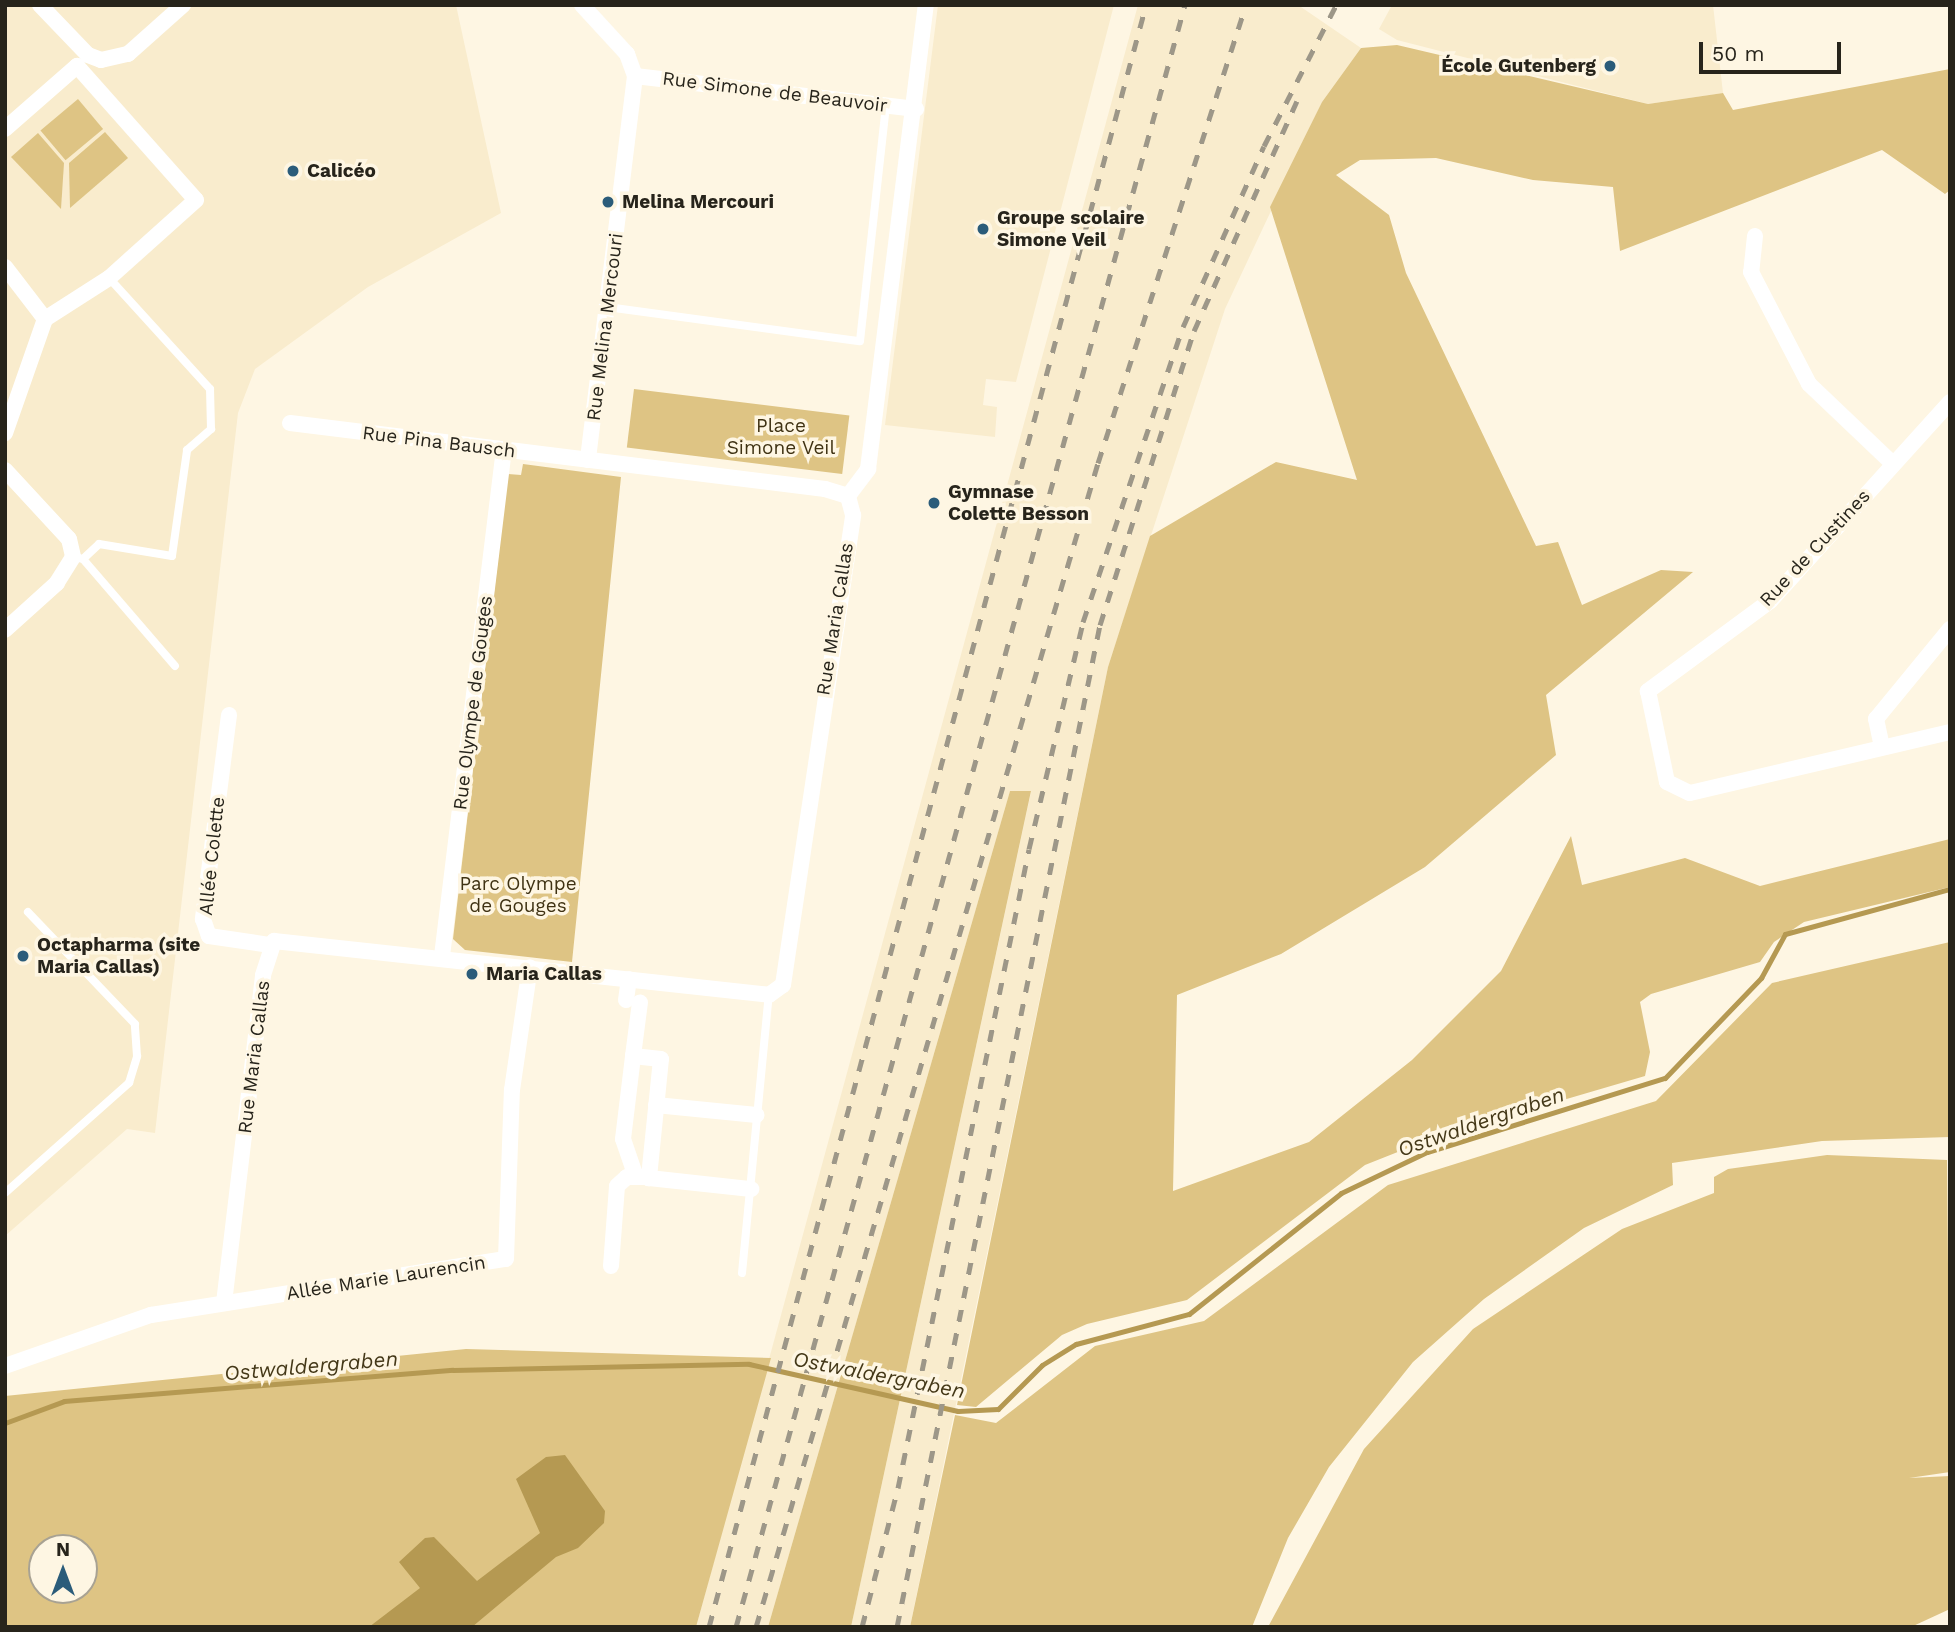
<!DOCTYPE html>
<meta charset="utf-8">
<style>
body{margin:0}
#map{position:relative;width:1955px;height:1632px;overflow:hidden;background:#fef6e3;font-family:"Work Sans",sans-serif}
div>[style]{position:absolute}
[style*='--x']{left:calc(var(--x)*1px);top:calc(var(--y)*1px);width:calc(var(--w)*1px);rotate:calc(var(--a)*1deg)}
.built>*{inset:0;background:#f9eccd}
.green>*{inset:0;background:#dec484;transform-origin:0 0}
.water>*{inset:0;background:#b59952}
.stream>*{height:5px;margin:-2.5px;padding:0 2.5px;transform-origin:2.5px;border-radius:2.5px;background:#b59952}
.lane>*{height:8px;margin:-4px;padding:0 4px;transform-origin:4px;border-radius:4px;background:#fff}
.street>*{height:16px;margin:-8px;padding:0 8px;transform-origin:8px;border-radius:8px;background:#fff}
.rail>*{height:5px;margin-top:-2.5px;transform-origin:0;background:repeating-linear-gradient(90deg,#9d9788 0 12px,transparent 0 24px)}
.dots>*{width:19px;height:19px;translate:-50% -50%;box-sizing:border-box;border:4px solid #fef6e3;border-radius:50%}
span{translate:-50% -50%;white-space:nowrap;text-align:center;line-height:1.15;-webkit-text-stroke:7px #fef6e3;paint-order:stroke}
.poi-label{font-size:19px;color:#27241b;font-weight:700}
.right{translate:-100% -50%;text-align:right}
.left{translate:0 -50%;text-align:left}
.street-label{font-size:19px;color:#27241b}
.park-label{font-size:19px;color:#3f3213}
.water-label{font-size:21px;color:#443818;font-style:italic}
.frame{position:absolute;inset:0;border:7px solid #27241b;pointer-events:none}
.north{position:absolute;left:28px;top:1534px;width:70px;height:70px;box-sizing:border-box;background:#fef6e3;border:2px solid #a8a293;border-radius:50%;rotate:0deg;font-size:19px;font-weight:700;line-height:28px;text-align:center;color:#27241b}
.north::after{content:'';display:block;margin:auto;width:24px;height:32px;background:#2b5c7a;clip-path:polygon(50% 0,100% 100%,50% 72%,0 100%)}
.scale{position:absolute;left:1699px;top:42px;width:142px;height:32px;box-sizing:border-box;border:4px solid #27241b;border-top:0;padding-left:9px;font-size:21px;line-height:24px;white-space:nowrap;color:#27241b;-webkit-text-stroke:5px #fef6e3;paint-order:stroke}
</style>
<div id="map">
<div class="built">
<i style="clip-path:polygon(5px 5px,456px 5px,501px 213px,368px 287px,255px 369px,238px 413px,155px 1133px,127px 1129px,5px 1236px)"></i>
<i style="clip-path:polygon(938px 5px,1114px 5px,1016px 382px,986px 379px,983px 405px,997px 407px,995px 437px,885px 425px)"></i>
<i style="clip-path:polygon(1138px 5px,1298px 5px,1361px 48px,1322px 102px,1225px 309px,1108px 667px,910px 1627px,851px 1627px,1031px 792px,1010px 791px,768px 1627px,696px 1627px)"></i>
<i style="clip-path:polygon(1392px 5px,1713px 5px,1723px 93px,1648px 104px,1397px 40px,1379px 29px)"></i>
</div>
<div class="green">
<i style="clip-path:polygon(1397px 45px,1648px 104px,1723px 93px,1733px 110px,1950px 69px,1950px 190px,1945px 194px,1882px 150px,1620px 251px,1613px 187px,1533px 180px,1436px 158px,1360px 160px,1336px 175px,1389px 215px,1406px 273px,1536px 546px,1558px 542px,1582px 605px,1661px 570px,1693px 572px,1546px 695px,1556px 755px,1425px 867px,1281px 954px,1177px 995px,1173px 1191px,1309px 1142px,1412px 1060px,1501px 971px,1571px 836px,1582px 885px,1685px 858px,1760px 886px,1950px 839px,1950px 887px,1804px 922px,1774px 942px,1760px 962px,1651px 994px,1640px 1002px,1650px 1052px,1645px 1076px,1433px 1138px,1365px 1165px,1187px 1300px,1087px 1324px,1062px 1335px,976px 1407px,957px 1405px,1108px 667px,1150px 536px,1276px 462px,1357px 480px,1270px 207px,1322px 102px,1361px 48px)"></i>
<i style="left:78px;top:99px;width:39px;height:49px;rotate:50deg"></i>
<i style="clip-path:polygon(105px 132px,128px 158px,70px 208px,69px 163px)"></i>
<i style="clip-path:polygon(38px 133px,64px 163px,61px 209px,11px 157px)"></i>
<i style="left:634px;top:389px;width:217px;height:59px;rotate:7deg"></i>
<i style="clip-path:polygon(523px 464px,621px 477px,572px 962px,465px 950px,453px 939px,508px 474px,521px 475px)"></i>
<i style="clip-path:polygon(1010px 791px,1031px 791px,851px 1627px,768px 1627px)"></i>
<i style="clip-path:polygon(1950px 942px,1950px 1137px,1822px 1141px,1672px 1163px,1673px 1185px,1584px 1228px,1484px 1299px,1413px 1362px,1329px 1467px,1288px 1538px,1252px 1627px,910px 1627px,955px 1415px,996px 1423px,1095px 1346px,1204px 1321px,1388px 1185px,1656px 1101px,1772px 983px)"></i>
<i style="clip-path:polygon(1827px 1155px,1947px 1160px,1950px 1472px,1909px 1478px,1950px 1476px,1950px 1609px,1911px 1627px,1268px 1627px,1364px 1449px,1473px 1329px,1622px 1229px,1714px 1193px,1714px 1177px,1728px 1169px)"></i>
<i style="clip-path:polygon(evenodd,466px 1349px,771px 1358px,696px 1627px,5px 1627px,5px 1396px,466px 1349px,42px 1548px,84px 1548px,84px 1590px,42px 1590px,42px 1548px)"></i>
</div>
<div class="water">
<i style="clip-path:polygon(565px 1455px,605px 1511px,604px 1523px,578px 1548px,556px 1557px,472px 1627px,369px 1627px,420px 1588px,399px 1562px,425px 1538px,434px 1537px,477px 1581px,540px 1533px,516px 1479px,546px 1457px)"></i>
</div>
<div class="stream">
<i style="--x:5;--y:1423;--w:63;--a:-20.4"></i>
<i style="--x:64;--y:1401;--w:390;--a:-4.6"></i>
<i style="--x:453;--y:1370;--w:296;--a:-1.2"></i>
<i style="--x:749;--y:1364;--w:214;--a:12.7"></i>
<i style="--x:958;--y:1411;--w:40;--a:-2.9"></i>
<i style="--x:998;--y:1409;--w:62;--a:-45"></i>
<i style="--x:1042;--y:1365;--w:40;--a:-32"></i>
<i style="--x:1076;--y:1344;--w:117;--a:-14.9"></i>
<i style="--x:1189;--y:1314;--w:194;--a:-38.5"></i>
<i style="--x:1341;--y:1193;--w:95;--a:-25.5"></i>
<i style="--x:1427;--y:1152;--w:249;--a:-17.3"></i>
<i style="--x:1665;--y:1078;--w:139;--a:-46.2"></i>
<i style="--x:1761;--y:978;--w:50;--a:-61.4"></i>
<i style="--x:1785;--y:934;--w:171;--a:-15.3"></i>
</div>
<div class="lane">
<i style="--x:607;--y:307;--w:255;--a:7.7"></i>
<i style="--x:860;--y:341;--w:237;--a:-83.7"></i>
<i style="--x:73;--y:557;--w:10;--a:11"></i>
<i style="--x:83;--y:559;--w:22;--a:-43"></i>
<i style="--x:99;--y:544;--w:74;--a:9.3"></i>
<i style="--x:172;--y:556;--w:107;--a:-81.9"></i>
<i style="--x:187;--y:450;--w:32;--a:-41"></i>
<i style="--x:211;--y:429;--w:40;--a:-91.4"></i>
<i style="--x:210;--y:389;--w:150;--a:-132.3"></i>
<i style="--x:83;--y:559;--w:141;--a:49.3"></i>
<i style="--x:5;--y:1193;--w:166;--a:-41.6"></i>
<i style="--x:129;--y:1083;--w:28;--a:-73"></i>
<i style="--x:137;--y:1056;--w:32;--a:-94"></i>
<i style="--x:135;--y:1024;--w:155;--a:-133.7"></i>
<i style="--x:742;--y:1273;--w:279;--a:-84.5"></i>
</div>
<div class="street">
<i style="--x:40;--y:5;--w:69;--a:46.2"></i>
<i style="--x:88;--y:55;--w:14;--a:21"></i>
<i style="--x:101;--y:60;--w:28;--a:-13"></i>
<i style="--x:128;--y:54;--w:74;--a:-41.7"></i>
<i style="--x:582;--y:5;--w:67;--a:47.4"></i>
<i style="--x:627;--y:54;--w:23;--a:70"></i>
<i style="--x:635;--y:76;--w:387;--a:97"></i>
<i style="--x:635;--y:76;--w:283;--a:6.7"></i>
<i style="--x:5;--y:129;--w:96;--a:-41.2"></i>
<i style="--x:77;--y:66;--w:179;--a:48.4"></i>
<i style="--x:196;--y:200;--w:117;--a:138.1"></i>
<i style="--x:109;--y:278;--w:76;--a:147.4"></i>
<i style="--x:1755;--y:236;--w:36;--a:96"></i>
<i style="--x:1751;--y:272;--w:126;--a:62.6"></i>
<i style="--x:1809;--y:384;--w:115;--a:43.6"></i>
<i style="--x:5;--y:267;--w:66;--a:52.4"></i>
<i style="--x:45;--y:319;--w:121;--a:109.3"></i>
<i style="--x:1950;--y:402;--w:268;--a:132.1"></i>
<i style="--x:1770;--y:601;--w:152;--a:143.6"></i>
<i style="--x:1648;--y:691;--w:93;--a:78.2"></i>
<i style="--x:1667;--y:782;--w:25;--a:26"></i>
<i style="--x:1690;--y:793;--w:267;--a:-13.2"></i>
<i style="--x:5;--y:470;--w:94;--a:47.2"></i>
<i style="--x:69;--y:539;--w:18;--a:77"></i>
<i style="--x:73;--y:557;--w:31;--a:122"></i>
<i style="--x:57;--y:583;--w:70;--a:137.9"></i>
<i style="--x:848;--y:496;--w:34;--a:-53"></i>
<i style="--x:868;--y:469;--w:468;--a:-82.9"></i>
<i style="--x:229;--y:715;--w:206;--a:97.3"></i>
<i style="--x:203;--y:919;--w:18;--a:71"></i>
<i style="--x:209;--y:936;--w:62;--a:8.4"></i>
<i style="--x:1882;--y:747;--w:29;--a:-102"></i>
<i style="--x:1876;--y:719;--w:117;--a:-50.6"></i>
<i style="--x:442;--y:956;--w:511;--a:-83.03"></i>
<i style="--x:626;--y:1000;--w:21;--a:-82"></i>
<i style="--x:633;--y:1056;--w:54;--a:-82.6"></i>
<i style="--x:656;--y:1105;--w:101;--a:5.7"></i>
<i style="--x:636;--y:1177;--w:40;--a:-108.9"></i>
<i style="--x:623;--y:1139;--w:84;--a:-83.1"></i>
<i style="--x:633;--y:1056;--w:28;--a:6"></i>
<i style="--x:661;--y:1059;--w:120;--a:95.8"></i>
<i style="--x:649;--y:1178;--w:103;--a:6.2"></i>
<i style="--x:611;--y:1266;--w:80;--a:-85.7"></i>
<i style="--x:617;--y:1186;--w:13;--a:-42"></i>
<i style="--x:627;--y:1177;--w:16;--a:0"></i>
<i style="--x:224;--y:1303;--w:330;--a:-83.2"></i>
<i style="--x:263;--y:975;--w:36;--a:-72"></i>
<i style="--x:274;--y:941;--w:498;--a:6.2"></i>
<i style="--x:769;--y:995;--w:17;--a:-36"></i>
<i style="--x:783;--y:985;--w:475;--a:-81.5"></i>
<i style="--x:853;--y:515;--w:20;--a:-105"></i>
<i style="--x:848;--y:496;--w:24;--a:-163"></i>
<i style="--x:825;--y:489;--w:539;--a:-172.97"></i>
<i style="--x:5;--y:1366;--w:155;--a:-19.3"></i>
<i style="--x:151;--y:1315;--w:359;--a:-9"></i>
<i style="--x:506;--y:1259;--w:169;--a:-88"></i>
<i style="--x:512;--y:1090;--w:124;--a:-81.7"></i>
</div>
<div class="rail">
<i style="--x:709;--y:1627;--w:1680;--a:-74.92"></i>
<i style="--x:736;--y:1627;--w:1683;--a:-74.53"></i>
<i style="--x:756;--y:1627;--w:1213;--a:-73.63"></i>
<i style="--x:1098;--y:463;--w:481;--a:-72.1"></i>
<i style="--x:862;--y:1627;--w:144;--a:-75.5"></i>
<i style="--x:898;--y:1488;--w:652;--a:-78.41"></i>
<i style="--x:1029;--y:849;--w:233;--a:-76.6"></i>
<i style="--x:1083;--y:622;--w:311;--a:-71.3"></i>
<i style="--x:1183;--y:327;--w:198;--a:-65.9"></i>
<i style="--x:1264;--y:146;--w:158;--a:-62.9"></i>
<i style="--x:897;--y:1627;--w:1022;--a:-78.55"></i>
<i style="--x:1100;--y:625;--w:309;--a:-72.3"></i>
<i style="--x:1194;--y:331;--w:252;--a:-65.9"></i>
</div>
<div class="dots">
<i style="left:1610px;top:66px;background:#2b5c7a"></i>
<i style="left:293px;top:171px;background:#2b5c7a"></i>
<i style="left:608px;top:202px;background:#2b5c7a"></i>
<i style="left:983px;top:229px;background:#2b5c7a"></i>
<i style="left:934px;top:503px;background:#2b5c7a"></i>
<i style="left:23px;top:956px;background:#2b5c7a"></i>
<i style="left:472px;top:974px;background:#2b5c7a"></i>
</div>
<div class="poi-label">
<span class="right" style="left:1596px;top:66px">École Gutenberg</span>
<span class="left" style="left:307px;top:171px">Calicéo</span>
<span class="left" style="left:622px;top:202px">Melina Mercouri</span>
<span class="left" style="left:997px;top:229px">Groupe scolaire<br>Simone Veil</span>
<span class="left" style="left:948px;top:503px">Gymnase<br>Colette Besson</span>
<span class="left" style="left:37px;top:956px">Octapharma (site<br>Maria Callas)</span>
<span class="left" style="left:486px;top:974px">Maria Callas</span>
</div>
<div class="street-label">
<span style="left:775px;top:92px;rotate:7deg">Rue Simone de Beauvoir</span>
<span style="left:605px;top:327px;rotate:-83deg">Rue Melina Mercouri</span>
<span style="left:439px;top:442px;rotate:7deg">Rue Pina Bausch</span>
<span style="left:1815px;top:548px;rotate:-47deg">Rue de Custines</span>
<span style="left:835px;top:619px;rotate:-81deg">Rue Maria Callas</span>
<span style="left:473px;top:703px;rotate:-83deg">Rue Olympe de Gouges</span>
<span style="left:212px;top:856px;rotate:-84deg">Allée Colette</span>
<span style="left:254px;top:1057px;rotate:-83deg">Rue Maria Callas</span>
<span style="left:386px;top:1278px;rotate:-9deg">Allée Marie Laurencin</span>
</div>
<div class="park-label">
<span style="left:781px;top:437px">Place<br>Simone Veil</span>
<span style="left:518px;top:895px">Parc Olympe<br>de Gouges</span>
</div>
<div class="water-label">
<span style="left:1481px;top:1122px;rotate:-19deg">Ostwaldergraben</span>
<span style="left:311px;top:1366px;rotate:-5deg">Ostwaldergraben</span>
<span style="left:879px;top:1375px;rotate:11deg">Ostwaldergraben</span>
</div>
<div class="frame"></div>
<div class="north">N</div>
<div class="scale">50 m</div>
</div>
